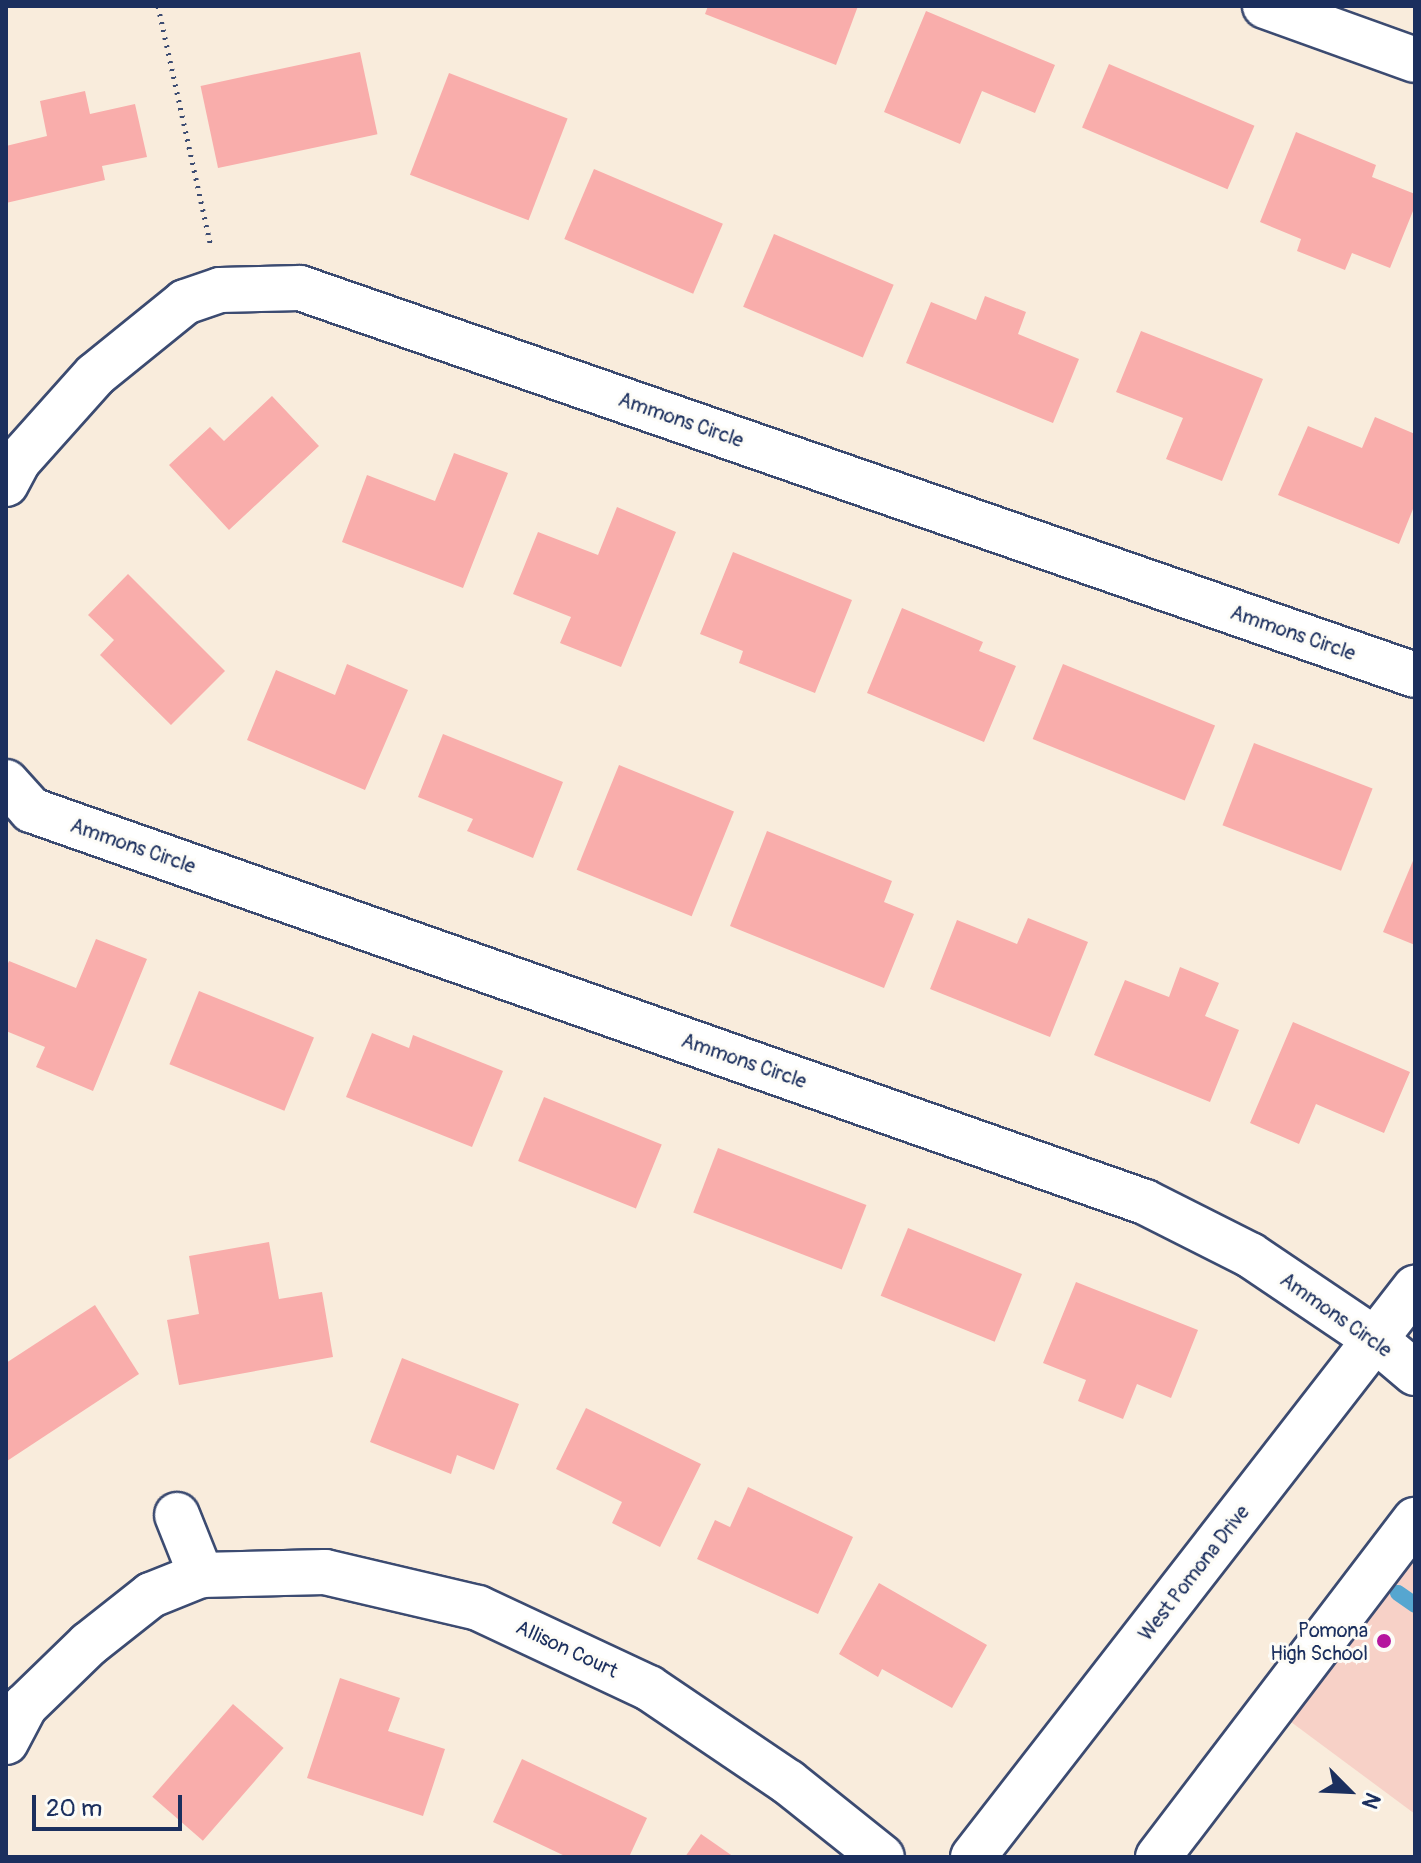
<!DOCTYPE html>
<style>
body{margin:0}
#map{position:relative;width:1421px;height:1863px;overflow:hidden;background:#f9ecdc;font-family:Pangolin,sans-serif}
div>[style]{position:absolute}
[style*='--x']{left:calc(var(--x)*1px);top:calc(var(--y)*1px);width:calc(var(--w)*1px);rotate:calc(var(--a)*1deg)}
.built>*{inset:0;background:#f7d1c7}
.stream>*{height:16px;margin:-8px;padding:0 8px;transform-origin:8px;border-radius:8px;background:#56a6d0}
.building>*{inset:0;background:#f9adab;transform-origin:0 0}
.path>*{height:5px;margin-top:-2.5px;transform-origin:0;background:repeating-linear-gradient(90deg,#3c4b71 0 2px,transparent 0 8px)}
.roads{filter:drop-shadow(2px 0 #3c4b71) drop-shadow(-2px 0 #3c4b71) drop-shadow(0 2px #3c4b71) drop-shadow(0 -2px #3c4b71)}
.minor>*{height:44px;margin:-22px;padding:0 22px;transform-origin:22px;border-radius:22px;background:#fff}
.tertiary>*{height:44px;margin:-22px;padding:0 22px;transform-origin:22px;border-radius:22px;background:#fff}
.dots>*{width:22px;height:22px;translate:-50% -50%;box-sizing:border-box;border:4px solid #fdfcf7;border-radius:50%}
span{translate:-50% -50%;white-space:nowrap;text-align:center;line-height:1.15;-webkit-text-stroke:6px #fdfcf7;paint-order:stroke}
.street-label{font-size:20px;color:#1b2f5e}
.poi-label{font-size:20px;color:#1b2f5e}
.right{translate:-100% -50%;text-align:right}
.frame{position:absolute;inset:0;border:8px solid #1b2f5e;pointer-events:none}
.north{position:absolute;left:1309px;top:1751px;width:80px;height:80px;-webkit-text-stroke:6px #fdfcf7;paint-order:stroke;rotate:114deg;font-size:22px;font-weight:700;line-height:32px;text-align:center;color:#1b2f5e}
.north::after{content:'';display:block;margin:auto;width:28px;height:36px;background:#1b2f5e;clip-path:polygon(50% 0,100% 100%,50% 72%,0 100%)}
.scale{position:absolute;left:32px;top:1795px;width:150px;height:36px;box-sizing:border-box;border:4px solid #1b2f5e;border-top:0;padding-left:10px;font-size:24px;line-height:28px;white-space:nowrap;color:#1b2f5e;-webkit-text-stroke:6px #fdfcf7;paint-order:stroke}
</style>
<div id="map">
<div class="built">
<i style="clip-path:polygon(1415px 1560px,1415px 1814px,1291px 1722px)"></i>
</div>
<div class="stream">
<i style="--x:1398;--y:1593;--w:21;--a:35"></i>
</div>
<div class="building">
<i style="clip-path:polygon(708px 6px,858px 6px,836px 65px,705px 14px)"></i>
<i style="clip-path:polygon(926px 11px,1055px 65px,1035px 113px,982px 91px,960px 144px,884px 112px)"></i>
<i style="left:360px;top:52px;width:84px;height:163px;rotate:78deg"></i>
<i style="left:1109px;top:64px;width:158px;height:69px;rotate:23deg"></i>
<i style="left:449px;top:73px;width:127px;height:109px;rotate:21deg"></i>
<i style="clip-path:polygon(85px 91px,90px 114px,135px 104px,147px 157px,102px 166px,105px 180px,6px 203px,6px 146px,47px 136px,40px 101px)"></i>
<i style="clip-path:polygon(1296px 132px,1376px 165px,1372px 177px,1415px 194px,1415px 206px,1390px 268px,1352px 253px,1345px 270px,1297px 251px,1301px 239px,1260px 222px)"></i>
<i style="left:594px;top:169px;width:140px;height:76px;rotate:23deg"></i>
<i style="left:774px;top:234px;width:130px;height:79px;rotate:23deg"></i>
<i style="clip-path:polygon(985px 296px,1026px 312px,1018px 334px,1079px 359px,1053px 423px,906px 363px,931px 302px,976px 320px)"></i>
<i style="clip-path:polygon(1141px 331px,1263px 379px,1222px 481px,1166px 459px,1183px 418px,1116px 392px)"></i>
<i style="clip-path:polygon(272px 396px,319px 446px,229px 530px,169px 465px,210px 427px,224px 441px)"></i>
<i style="clip-path:polygon(1375px 417px,1415px 434px,1415px 504px,1399px 544px,1278px 495px,1308px 426px,1362px 448px)"></i>
<i style="clip-path:polygon(454px 453px,508px 473px,463px 588px,342px 542px,367px 475px,435px 501px)"></i>
<i style="clip-path:polygon(617px 507px,676px 532px,621px 667px,560px 643px,571px 617px,513px 594px,538px 532px,598px 555px)"></i>
<i style="clip-path:polygon(733px 552px,852px 600px,815px 693px,739px 663px,743px 651px,700px 634px)"></i>
<i style="clip-path:polygon(128px 574px,225px 671px,171px 725px,100px 655px,114px 640px,88px 615px)"></i>
<i style="clip-path:polygon(902px 608px,983px 642px,979px 651px,1016px 666px,984px 742px,867px 693px)"></i>
<i style="clip-path:polygon(347px 664px,408px 690px,365px 790px,247px 740px,276px 670px,335px 695px)"></i>
<i style="left:1063px;top:664px;width:164px;height:81px;rotate:22deg"></i>
<i style="clip-path:polygon(443px 734px,563px 782px,533px 858px,467px 831px,473px 819px,418px 797px)"></i>
<i style="left:1254px;top:743px;width:127px;height:88px;rotate:21deg"></i>
<i style="left:619px;top:765px;width:124px;height:113px;rotate:22deg"></i>
<i style="clip-path:polygon(767px 831px,892px 881px,884px 902px,914px 914px,884px 988px,730px 926px)"></i>
<i style="clip-path:polygon(1415px 856px,1415px 945px,1383px 932px)"></i>
<i style="clip-path:polygon(1028px 918px,1088px 942px,1050px 1037px,930px 989px,957px 920px,1017px 944px)"></i>
<i style="clip-path:polygon(96px 939px,147px 959px,93px 1091px,36px 1067px,45px 1047px,6px 1031px,6px 968px,9px 961px,76px 988px)"></i>
<i style="clip-path:polygon(1180px 967px,1219px 983px,1205px 1016px,1239px 1030px,1210px 1102px,1094px 1055px,1125px 980px,1169px 997px)"></i>
<i style="left:199px;top:991px;width:124px;height:79px;rotate:22deg"></i>
<i style="clip-path:polygon(1293px 1022px,1410px 1072px,1384px 1133px,1316px 1104px,1299px 1144px,1250px 1123px)"></i>
<i style="clip-path:polygon(372px 1033px,409px 1048px,413px 1035px,503px 1071px,472px 1147px,346px 1097px)"></i>
<i style="left:544px;top:1097px;width:127px;height:69px;rotate:22deg"></i>
<i style="left:718px;top:1148px;width:159px;height:69px;rotate:21deg"></i>
<i style="left:908px;top:1228px;width:123px;height:73px;rotate:22deg"></i>
<i style="clip-path:polygon(269px 1242px,279px 1299px,322px 1292px,333px 1357px,179px 1385px,167px 1320px,199px 1314px,189px 1256px)"></i>
<i style="clip-path:polygon(1076px 1282px,1198px 1330px,1171px 1398px,1137px 1384px,1123px 1419px,1078px 1401px,1086px 1380px,1043px 1363px)"></i>
<i style="clip-path:polygon(95px 1305px,139px 1374px,7px 1461px,6px 1363px)"></i>
<i style="clip-path:polygon(402px 1358px,519px 1404px,494px 1470px,457px 1455px,451px 1474px,370px 1442px)"></i>
<i style="clip-path:polygon(586px 1408px,701px 1464px,660px 1547px,612px 1523px,622px 1502px,556px 1469px)"></i>
<i style="clip-path:polygon(748px 1487px,853px 1537px,818px 1614px,697px 1559px,715px 1520px,730px 1527px)"></i>
<i style="clip-path:polygon(879px 1583px,987px 1645px,952px 1708px,882px 1669px,878px 1677px,839px 1654px)"></i>
<i style="clip-path:polygon(340px 1678px,400px 1698px,388px 1731px,445px 1749px,423px 1816px,307px 1778px)"></i>
<i style="left:233px;top:1704px;width:67px;height:123px;rotate:41deg"></i>
<i style="clip-path:polygon(522px 1759px,647px 1818px,629px 1857px,567px 1857px,493px 1822px)"></i>
<i style="clip-path:polygon(701px 1834px,734px 1857px,685px 1857px)"></i>
</div>
<div class="path">
<i style="--x:158;--y:6;--w:243;--a:77.6"></i>
</div>
<div class="roads">
<div class="minor">
<i style="--x:1265;--y:6;--w:159;--a:19.8"></i>
<i style="--x:6;--y:484;--w:27;--a:-62"></i>
<i style="--x:19;--y:460;--w:114;--a:-48.2"></i>
<i style="--x:95;--y:375;--w:116;--a:-39"></i>
<i style="--x:185;--y:302;--w:37;--a:-19"></i>
<i style="--x:220;--y:290;--w:80;--a:-1.4"></i>
<i style="--x:300;--y:288;--w:1180;--a:19.14"></i>
<i style="--x:6;--y:782;--w:38;--a:48"></i>
<i style="--x:31;--y:810;--w:1181;--a:19.39"></i>
<i style="--x:1145;--y:1202;--w:118;--a:26.8"></i>
<i style="--x:1250;--y:1255;--w:152;--a:34"></i>
<i style="--x:1376;--y:1340;--w:51;--a:40.2"></i>
<i style="--x:177;--y:1515;--w:65;--a:68.2"></i>
<i style="--x:6;--y:1742;--w:41;--a:-62.2"></i>
<i style="--x:25;--y:1706;--w:89;--a:-44.1"></i>
<i style="--x:89;--y:1644;--w:79;--a:-38.3"></i>
<i style="--x:151;--y:1595;--w:54;--a:-21.8"></i>
<i style="--x:201;--y:1575;--w:124;--a:-1.4"></i>
<i style="--x:325;--y:1572;--w:157;--a:13.2"></i>
<i style="--x:478;--y:1608;--w:189;--a:25.1"></i>
<i style="--x:649;--y:1688;--w:168;--a:34.1"></i>
<i style="--x:788;--y:1782;--w:120;--a:38.6"></i>
</div>
<div class="tertiary">
<i style="--x:973;--y:1857;--w:721;--a:-52.16"></i>
<i style="--x:1158;--y:1857;--w:424;--a:-52.7"></i>
</div>
</div>
<div class="dots">
<i style="left:1384px;top:1641px;background:#b5179e"></i>
</div>
<div class="street-label">
<span style="left:681px;top:420px;rotate:19deg">Ammons Circle</span>
<span style="left:1293px;top:633px;rotate:19deg">Ammons Circle</span>
<span style="left:133px;top:846px;rotate:19deg">Ammons Circle</span>
<span style="left:744px;top:1061px;rotate:19deg">Ammons Circle</span>
<span style="left:1336px;top:1315px;rotate:35deg">Ammons Circle</span>
<span style="left:1194px;top:1573px;rotate:-52deg">West Pomona Drive</span>
<span style="left:567px;top:1649px;rotate:25deg">Allison Court</span>
</div>
<div class="poi-label">
<span class="right" style="left:1368px;top:1642px">Pomona<br>High School</span>
</div>
<div class="frame"></div>
<div class="north">N</div>
<div class="scale">20 m</div>
</div>
